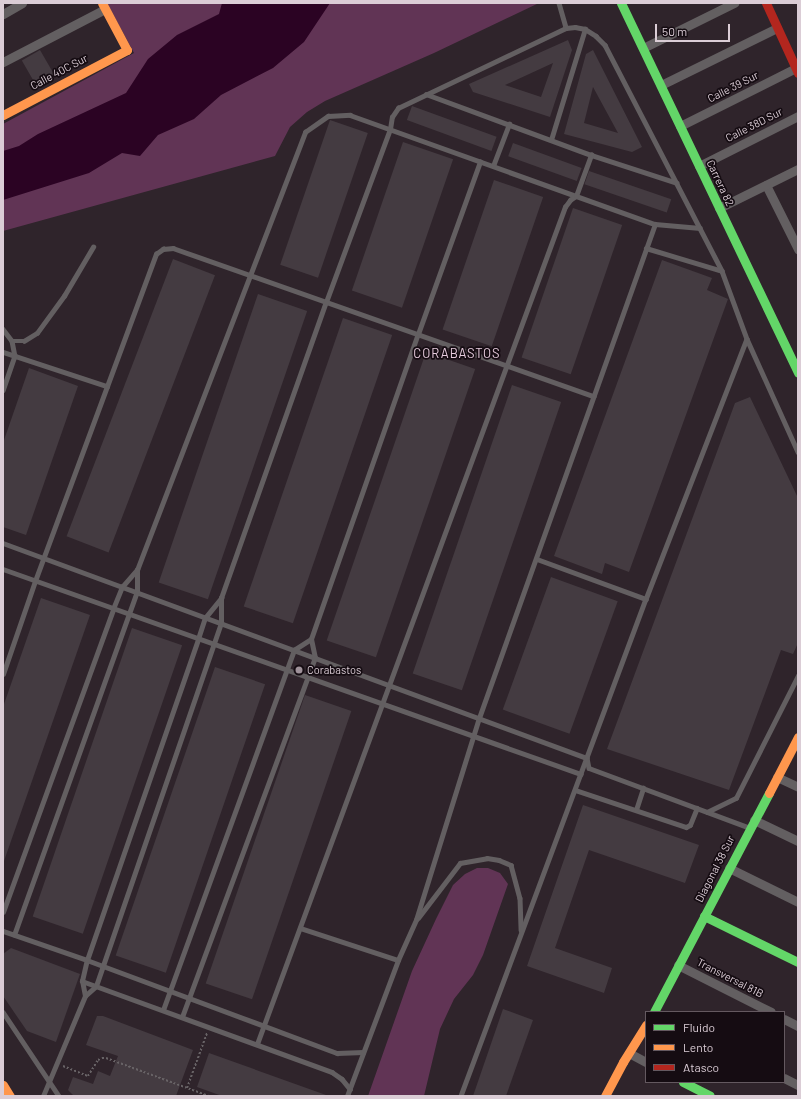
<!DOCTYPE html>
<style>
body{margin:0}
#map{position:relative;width:801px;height:1099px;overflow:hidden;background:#2f242b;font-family:Barlow,sans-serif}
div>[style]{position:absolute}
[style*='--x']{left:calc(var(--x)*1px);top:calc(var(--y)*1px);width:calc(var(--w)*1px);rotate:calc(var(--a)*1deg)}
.green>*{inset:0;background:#613455}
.water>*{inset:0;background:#2b0323}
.building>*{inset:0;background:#443b41;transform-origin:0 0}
.path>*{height:2px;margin-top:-1px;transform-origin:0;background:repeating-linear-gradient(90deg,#686366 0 2px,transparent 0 4px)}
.lane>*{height:4.5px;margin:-2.25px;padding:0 2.25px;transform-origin:2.25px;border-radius:2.25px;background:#635f61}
.street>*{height:9px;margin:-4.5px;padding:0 4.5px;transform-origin:4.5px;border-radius:4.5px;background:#635f61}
.fast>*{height:9px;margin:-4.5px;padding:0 4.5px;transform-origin:4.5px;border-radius:4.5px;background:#63d668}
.slow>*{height:9px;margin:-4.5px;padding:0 4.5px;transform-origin:4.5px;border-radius:4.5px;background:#ff974d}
.jam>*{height:9px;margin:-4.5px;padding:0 4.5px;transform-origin:4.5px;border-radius:4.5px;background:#b3261e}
.dots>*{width:11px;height:11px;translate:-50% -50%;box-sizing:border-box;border:2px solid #150c12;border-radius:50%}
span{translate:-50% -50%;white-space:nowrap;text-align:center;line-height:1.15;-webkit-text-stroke:3.5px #150c12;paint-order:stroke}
.street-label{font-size:11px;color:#dbcdd6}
.poi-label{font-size:11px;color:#dbcdd6}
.left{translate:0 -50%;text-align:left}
.quarter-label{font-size:13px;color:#e6cbdd;letter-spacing:1px}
.frame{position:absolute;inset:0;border:4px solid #dbcdd6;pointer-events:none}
.legend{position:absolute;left:645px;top:1011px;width:140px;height:72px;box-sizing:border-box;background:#150c12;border:1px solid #645960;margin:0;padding:5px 7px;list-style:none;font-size:12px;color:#dbcdd6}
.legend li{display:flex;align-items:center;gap:8px;height:20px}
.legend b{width:20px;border:1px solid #645960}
.scale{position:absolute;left:655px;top:24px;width:75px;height:18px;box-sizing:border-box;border:2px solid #dbcdd6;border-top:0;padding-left:5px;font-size:12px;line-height:14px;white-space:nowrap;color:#dbcdd6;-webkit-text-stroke:3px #150c12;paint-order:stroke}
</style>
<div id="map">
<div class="green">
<i style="clip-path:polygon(107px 3px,539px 3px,434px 53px,325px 101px,307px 112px,290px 127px,275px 156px,3px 231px,3px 124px,134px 53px)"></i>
<i style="clip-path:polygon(477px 868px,488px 868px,500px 873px,508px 884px,483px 955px,473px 975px,454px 999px,440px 1029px,424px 1096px,368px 1096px,412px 971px,436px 919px,453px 885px,465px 874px)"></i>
</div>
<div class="water">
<i style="clip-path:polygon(222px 3px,330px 3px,304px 42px,273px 68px,221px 95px,194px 119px,158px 135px,140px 156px,122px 153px,89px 173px,3px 200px,3px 151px,19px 146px,38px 134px,126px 93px,148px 59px,177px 35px,219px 14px)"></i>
</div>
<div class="building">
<i style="clip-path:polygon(evenodd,568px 40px,572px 50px,550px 117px,473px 92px,469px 84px,568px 40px,553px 63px,541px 97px,505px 85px,553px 63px)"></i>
<i style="left:40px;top:50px;width:28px;height:21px;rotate:60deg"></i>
<i style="clip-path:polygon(evenodd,593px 50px,642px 147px,632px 152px,564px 134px,586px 54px,593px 50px,593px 87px,618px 133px,584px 123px,593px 87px)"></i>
<i style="left:412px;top:106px;width:90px;height:15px;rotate:20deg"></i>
<i style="left:330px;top:120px;width:40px;height:153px;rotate:19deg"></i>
<i style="left:403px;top:142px;width:53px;height:157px;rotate:19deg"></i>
<i style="left:513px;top:143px;width:73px;height:14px;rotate:20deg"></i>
<i style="left:589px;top:171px;width:87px;height:14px;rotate:19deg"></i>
<i style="left:494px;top:180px;width:52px;height:158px;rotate:19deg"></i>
<i style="left:573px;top:208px;width:52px;height:158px;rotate:19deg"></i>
<i style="left:173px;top:259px;width:45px;height:297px;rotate:21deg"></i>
<i style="clip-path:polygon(662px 260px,712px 278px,707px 290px,728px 299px,629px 572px,605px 563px,602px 574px,554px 556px)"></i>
<i style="left:258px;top:294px;width:52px;height:305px;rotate:19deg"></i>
<i style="left:343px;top:318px;width:52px;height:305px;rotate:19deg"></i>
<i style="left:426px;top:352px;width:52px;height:305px;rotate:19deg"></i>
<i style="clip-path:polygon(29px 368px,78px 386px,26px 535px,3px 527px,3px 443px)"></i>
<i style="left:512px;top:385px;width:52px;height:305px;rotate:19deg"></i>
<i style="clip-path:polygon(750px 397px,798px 498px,798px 643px,793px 654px,781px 650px,729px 790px,607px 749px,735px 403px)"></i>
<i style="left:551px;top:577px;width:71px;height:141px;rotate:20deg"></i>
<i style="clip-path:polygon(41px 598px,90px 615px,4px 861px,3px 707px)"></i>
<i style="left:132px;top:628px;width:53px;height:305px;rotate:19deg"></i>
<i style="left:215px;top:667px;width:53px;height:305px;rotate:19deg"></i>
<i style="left:305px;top:695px;width:49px;height:305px;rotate:19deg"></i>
<i style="clip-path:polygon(583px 805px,699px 845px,685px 883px,589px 850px,555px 948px,612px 968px,604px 993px,527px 966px)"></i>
<i style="clip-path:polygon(11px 948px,80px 974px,56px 1042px,27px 1031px,3px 996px,3px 954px)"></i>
<i style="clip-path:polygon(503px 1009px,533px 1020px,506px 1096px,473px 1096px)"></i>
<i style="clip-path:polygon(97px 1016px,103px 1016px,193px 1050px,176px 1096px,74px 1096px,68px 1090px,73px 1077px,93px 1084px,98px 1071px,110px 1076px,118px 1056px,86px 1045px)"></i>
<i style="clip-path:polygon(209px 1053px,326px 1095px,325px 1096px,222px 1096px,197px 1087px)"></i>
</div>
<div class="path">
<i style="--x:63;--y:1066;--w:27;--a:22"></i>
<i style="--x:88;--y:1076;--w:19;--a:-58"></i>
<i style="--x:98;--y:1060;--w:4;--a:-27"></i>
<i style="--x:102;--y:1058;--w:4;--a:0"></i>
<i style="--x:106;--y:1058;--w:110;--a:20.3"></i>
<i style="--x:187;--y:1088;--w:59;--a:-70"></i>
</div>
<div class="lane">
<i style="--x:559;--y:3;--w:26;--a:74"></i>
<i style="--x:426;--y:94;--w:176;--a:20.3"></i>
<i style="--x:591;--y:155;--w:90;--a:18"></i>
<i style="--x:551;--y:140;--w:116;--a:-73"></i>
<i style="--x:493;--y:166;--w:45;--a:-69.1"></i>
<i style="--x:646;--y:248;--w:79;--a:16.8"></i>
<i style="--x:3;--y:329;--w:15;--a:53"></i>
<i style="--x:12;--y:341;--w:15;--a:79"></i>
<i style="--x:15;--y:356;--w:97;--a:18.1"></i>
<i style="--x:747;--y:339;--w:124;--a:65.7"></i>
<i style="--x:12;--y:341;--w:12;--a:0"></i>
<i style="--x:24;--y:341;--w:15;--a:-32"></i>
<i style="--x:37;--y:333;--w:46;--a:-53.9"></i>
<i style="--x:64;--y:296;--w:57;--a:-59.4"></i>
<i style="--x:3;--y:352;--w:13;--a:18"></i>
<i style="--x:15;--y:356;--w:36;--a:109"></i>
<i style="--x:3;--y:543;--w:622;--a:20.21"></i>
<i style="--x:587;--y:758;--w:10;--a:79"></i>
<i style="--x:537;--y:559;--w:116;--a:20.2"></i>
<i style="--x:3;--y:569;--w:613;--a:19.53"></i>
<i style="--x:3;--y:674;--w:98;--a:-71"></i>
<i style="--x:35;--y:581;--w:349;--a:-69.7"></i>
<i style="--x:156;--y:254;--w:9;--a:-36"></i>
<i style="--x:163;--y:249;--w:10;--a:-6"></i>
<i style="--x:173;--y:248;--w:446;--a:19.4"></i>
<i style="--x:589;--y:768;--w:172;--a:20.4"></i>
<i style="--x:575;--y:790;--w:117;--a:18.4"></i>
<i style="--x:686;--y:827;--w:4;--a:-27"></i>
<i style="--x:690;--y:825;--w:18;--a:-68"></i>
<i style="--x:636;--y:810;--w:23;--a:-72"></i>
<i style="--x:707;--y:812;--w:32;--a:-26"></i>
<i style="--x:736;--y:798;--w:137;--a:-63.1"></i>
<i style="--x:3;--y:912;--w:322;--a:-70"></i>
<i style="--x:113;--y:609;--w:24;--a:-68"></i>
<i style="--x:122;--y:587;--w:23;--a:-49"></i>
<i style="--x:418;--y:918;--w:69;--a:-52.6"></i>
<i style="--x:460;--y:863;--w:27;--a:-10"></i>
<i style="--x:487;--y:858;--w:12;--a:9"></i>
<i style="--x:499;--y:860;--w:13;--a:23"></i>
<i style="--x:511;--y:865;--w:34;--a:75"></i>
<i style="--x:520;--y:898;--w:32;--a:88"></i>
<i style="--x:300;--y:928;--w:103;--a:18.1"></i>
<i style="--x:3;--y:931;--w:89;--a:19"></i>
<i style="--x:87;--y:960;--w:267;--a:20.4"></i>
<i style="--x:337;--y:1053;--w:26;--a:-2"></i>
<i style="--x:14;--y:935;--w:364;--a:-70.3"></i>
<i style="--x:137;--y:592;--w:22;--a:-90"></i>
<i style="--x:137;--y:570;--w:469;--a:-69"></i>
<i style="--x:305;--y:132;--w:28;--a:-35"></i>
<i style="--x:328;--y:116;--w:22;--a:-3"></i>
<i style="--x:350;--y:115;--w:324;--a:19.7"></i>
<i style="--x:655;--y:224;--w:45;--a:5.1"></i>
<i style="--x:82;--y:981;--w:266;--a:20"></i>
<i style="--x:332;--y:1072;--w:12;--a:35"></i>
<i style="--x:342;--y:1079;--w:13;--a:51"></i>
<i style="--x:85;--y:996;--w:15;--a:-101"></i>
<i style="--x:82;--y:981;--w:22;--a:-77"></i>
<i style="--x:87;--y:960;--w:340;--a:-70.9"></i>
<i style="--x:198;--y:639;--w:22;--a:-72"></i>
<i style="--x:205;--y:618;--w:26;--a:-51"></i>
<i style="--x:221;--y:598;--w:314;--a:-70.5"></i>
<i style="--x:326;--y:302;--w:184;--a:-69.7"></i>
<i style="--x:390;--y:129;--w:12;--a:-81"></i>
<i style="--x:392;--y:117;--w:11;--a:-56"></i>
<i style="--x:398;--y:108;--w:186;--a:-25.5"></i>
<i style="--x:566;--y:28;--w:9;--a:-6"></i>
<i style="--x:575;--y:27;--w:10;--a:11"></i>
<i style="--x:585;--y:29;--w:13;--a:32"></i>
<i style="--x:596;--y:36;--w:13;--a:45"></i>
<i style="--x:605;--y:45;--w:254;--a:62.6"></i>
<i style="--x:722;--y:271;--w:72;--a:69.8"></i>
<i style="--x:747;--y:339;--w:279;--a:111.2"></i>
<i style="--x:646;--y:599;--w:530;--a:110.42"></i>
<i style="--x:163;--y:1010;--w:383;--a:-70"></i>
<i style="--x:294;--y:650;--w:20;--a:-33"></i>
<i style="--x:3;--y:1012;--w:101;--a:56.3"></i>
<i style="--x:182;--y:1017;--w:383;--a:-69.7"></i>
<i style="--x:315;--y:658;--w:19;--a:-102"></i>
<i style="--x:311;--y:639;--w:323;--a:-70.7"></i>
<i style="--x:418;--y:334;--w:183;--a:-70.2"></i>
<i style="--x:257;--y:1044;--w:892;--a:-69.8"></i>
<i style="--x:565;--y:207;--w:9;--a:-54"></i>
<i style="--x:570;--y:200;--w:7;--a:-34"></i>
<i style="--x:576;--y:196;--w:44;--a:-69.9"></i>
<i style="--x:43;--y:1096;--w:108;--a:-67.2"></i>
<i style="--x:85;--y:996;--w:15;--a:-42"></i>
<i style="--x:96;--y:986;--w:384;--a:-71"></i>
<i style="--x:221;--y:623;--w:25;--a:-90"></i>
<i style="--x:347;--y:1096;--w:145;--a:-69.4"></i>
<i style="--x:398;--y:960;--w:44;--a:-65.8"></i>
<i style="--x:416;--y:920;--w:212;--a:-72.7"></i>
<i style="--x:479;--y:718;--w:524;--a:-70.39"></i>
</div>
<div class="street">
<i style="--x:3;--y:14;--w:22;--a:-30"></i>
<i style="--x:643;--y:48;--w:102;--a:-26.3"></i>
<i style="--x:3;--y:62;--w:115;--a:-27.5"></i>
<i style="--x:661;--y:85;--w:129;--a:-26.2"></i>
<i style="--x:680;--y:126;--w:130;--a:-26.6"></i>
<i style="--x:699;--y:166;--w:111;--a:-26.8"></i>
<i style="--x:766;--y:185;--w:72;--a:63.4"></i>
<i style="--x:719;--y:208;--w:88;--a:-26.3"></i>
<i style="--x:777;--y:777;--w:23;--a:25"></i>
<i style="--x:754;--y:820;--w:49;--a:25.5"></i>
<i style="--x:729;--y:868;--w:77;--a:26.2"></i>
<i style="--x:678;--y:965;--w:104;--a:26.8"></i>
<i style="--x:784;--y:1019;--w:16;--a:27"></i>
<i style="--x:629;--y:1053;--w:19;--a:28"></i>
<i style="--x:784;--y:1078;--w:16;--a:27"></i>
</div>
<div class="fast">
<i style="--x:621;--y:3;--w:410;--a:64.4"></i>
<i style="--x:704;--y:916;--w:105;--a:26.1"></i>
<i style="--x:654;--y:1012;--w:247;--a:-62.3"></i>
<i style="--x:683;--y:1082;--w:30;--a:27"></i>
</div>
<div class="slow">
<i style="--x:3;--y:115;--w:140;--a:-27.7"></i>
<i style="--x:127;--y:50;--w:53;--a:-118"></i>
<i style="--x:769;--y:793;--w:63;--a:-62.6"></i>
<i style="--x:3;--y:1085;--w:13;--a:58"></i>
<i style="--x:605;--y:1096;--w:38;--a:-62"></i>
<i style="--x:623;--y:1062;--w:44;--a:-58.1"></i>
</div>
<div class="jam">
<i style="--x:766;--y:3;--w:77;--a:65.4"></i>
</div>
<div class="dots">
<i style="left:299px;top:670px;background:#9f929a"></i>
</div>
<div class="street-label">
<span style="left:59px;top:72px;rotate:-28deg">Calle 40C Sur</span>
<span style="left:733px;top:87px;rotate:-27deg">Calle 39 Sur</span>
<span style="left:754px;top:125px;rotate:-27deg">Calle 38D Sur</span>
<span style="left:720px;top:183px;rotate:65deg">Carrera 82</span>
<span style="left:715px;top:869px;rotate:-63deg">Diagonal 38 Sur</span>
<span style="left:730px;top:978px;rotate:27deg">Transversal 81B</span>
</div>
<div class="poi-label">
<span class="left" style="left:307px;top:670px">Corabastos</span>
</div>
<div class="quarter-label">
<span style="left:457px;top:353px">CORABASTOS</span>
</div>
<div class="frame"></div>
<ul class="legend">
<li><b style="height:5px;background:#63d668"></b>Fluido</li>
<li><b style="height:5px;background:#ff974d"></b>Lento</li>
<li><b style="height:5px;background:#b3261e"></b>Atasco</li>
</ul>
<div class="scale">50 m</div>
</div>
